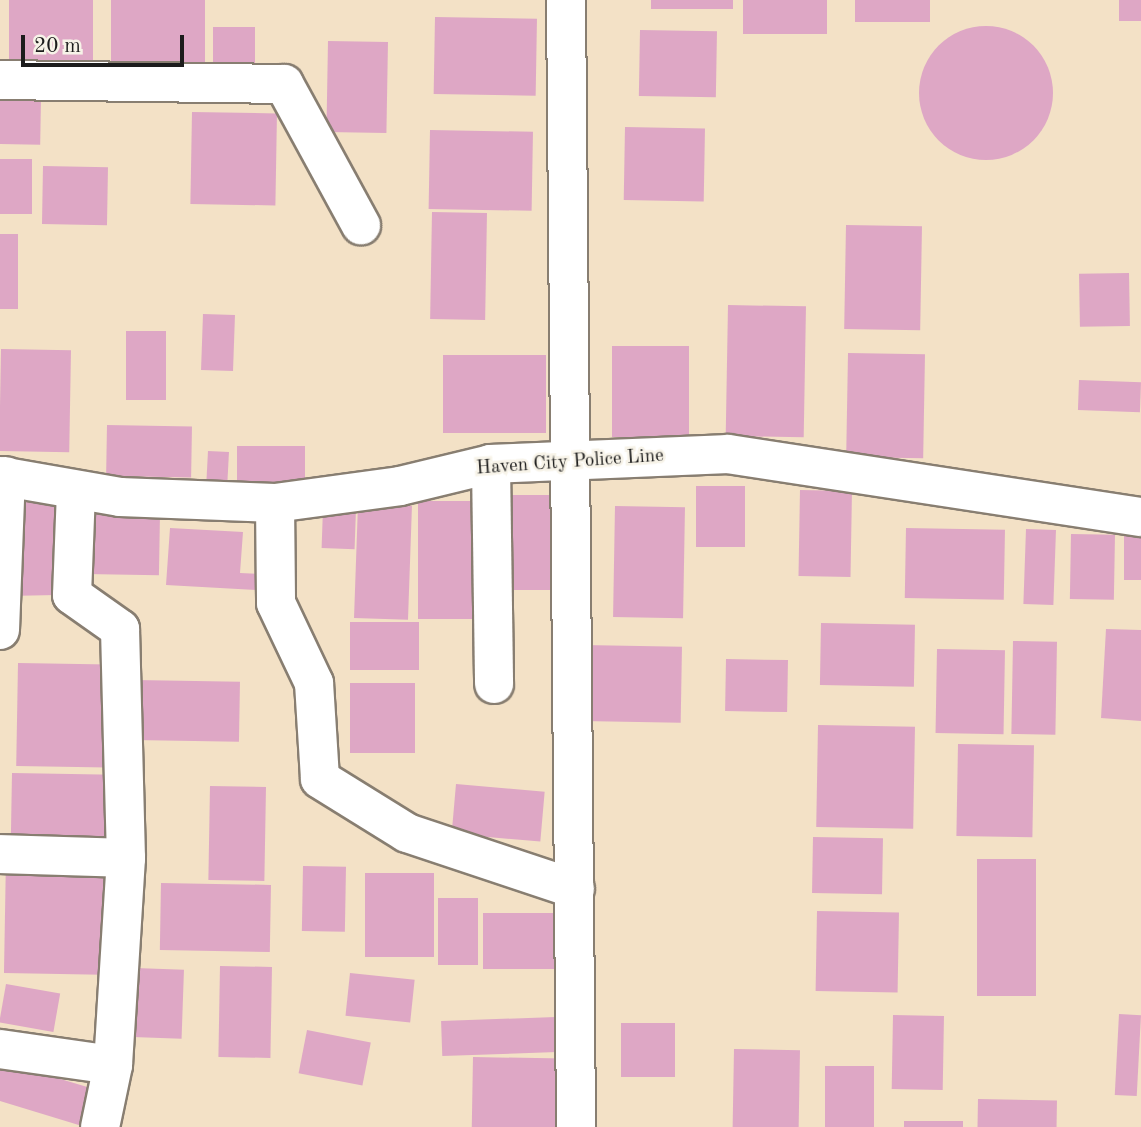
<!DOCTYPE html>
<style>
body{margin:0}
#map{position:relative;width:1141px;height:1127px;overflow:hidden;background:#f3e1c6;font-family:"Old Standard TT",serif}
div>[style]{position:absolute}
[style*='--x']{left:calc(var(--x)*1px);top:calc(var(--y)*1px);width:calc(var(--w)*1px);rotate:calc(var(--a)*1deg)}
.building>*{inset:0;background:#dea7c5;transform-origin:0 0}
.round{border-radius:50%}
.roads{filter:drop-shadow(2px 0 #887e71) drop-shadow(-2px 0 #887e71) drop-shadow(0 2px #887e71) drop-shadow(0 -2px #887e71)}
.street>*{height:38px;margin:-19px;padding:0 19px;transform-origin:19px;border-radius:19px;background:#fff}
span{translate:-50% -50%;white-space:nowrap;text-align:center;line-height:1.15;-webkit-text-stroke:5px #f7f3e8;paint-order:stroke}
.street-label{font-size:19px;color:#1c1c1c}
.scale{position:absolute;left:21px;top:35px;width:163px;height:32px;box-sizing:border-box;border:4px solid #1c1c1c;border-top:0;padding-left:9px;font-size:21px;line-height:24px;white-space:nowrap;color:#1c1c1c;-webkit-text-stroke:5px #f7f3e8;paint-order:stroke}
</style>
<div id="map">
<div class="building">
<i style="left:9px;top:0;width:84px;height:64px"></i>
<i style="left:111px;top:0;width:94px;height:63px"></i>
<i style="left:651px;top:0;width:82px;height:9px"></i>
<i style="left:743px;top:0;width:84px;height:34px"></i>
<i style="left:855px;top:0;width:75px;height:22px"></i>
<i style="left:1119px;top:0;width:22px;height:21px"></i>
<i style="left:435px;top:17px;width:102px;height:77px;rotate:1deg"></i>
<i class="round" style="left:919px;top:26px;width:134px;height:134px"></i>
<i style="left:213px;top:27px;width:42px;height:36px"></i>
<i style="left:640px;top:30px;width:77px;height:66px;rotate:1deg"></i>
<i style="left:328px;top:41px;width:60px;height:91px;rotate:1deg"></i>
<i style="left:0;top:97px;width:41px;height:47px;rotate:1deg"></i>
<i style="left:192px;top:112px;width:85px;height:92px;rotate:1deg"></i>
<i style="left:625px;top:127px;width:80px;height:73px;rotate:1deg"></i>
<i style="left:430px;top:130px;width:103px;height:79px;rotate:1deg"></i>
<i style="left:0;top:159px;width:32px;height:55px"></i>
<i style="left:43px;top:166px;width:65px;height:58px;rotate:1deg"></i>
<i style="left:432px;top:212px;width:55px;height:107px;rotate:1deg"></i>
<i style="left:846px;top:225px;width:76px;height:104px;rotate:1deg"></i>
<i style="left:0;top:234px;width:18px;height:75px"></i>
<i style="left:1129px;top:273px;width:53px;height:50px;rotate:89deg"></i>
<i style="left:728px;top:305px;width:78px;height:131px;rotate:1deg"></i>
<i style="left:203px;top:314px;width:32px;height:56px;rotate:2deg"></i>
<i style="left:126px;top:331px;width:40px;height:69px"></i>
<i style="left:612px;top:346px;width:77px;height:91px"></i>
<i style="left:1px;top:349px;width:70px;height:102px;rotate:1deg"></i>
<i style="left:848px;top:353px;width:77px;height:104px;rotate:1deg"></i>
<i style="left:443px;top:355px;width:103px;height:78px"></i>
<i style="left:1079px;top:380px;width:62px;height:30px;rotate:2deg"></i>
<i style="left:107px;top:425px;width:85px;height:51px;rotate:1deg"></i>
<i style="left:237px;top:446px;width:68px;height:43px"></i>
<i style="left:208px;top:451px;width:21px;height:41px;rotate:3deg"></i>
<i style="left:696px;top:486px;width:49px;height:61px"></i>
<i style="left:800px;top:490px;width:52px;height:86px;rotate:1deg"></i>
<i style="left:503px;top:495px;width:60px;height:95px"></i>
<i style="left:55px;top:496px;width:99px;height:37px;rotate:89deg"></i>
<i style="left:418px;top:501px;width:58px;height:118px"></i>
<i style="left:358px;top:504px;width:54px;height:114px;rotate:2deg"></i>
<i style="left:615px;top:506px;width:70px;height:111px;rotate:1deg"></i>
<i style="left:323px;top:508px;width:33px;height:40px;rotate:2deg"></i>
<i style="left:86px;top:513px;width:74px;height:61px;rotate:1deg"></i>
<i style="clip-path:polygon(170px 528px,243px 532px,240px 573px,259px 574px,258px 590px,166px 585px)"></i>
<i style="left:906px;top:528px;width:99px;height:70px;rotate:1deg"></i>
<i style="left:1026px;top:529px;width:30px;height:75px;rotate:2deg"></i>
<i style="left:1071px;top:534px;width:44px;height:65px;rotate:1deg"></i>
<i style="left:1124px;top:536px;width:17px;height:44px"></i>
<i style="left:350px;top:622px;width:69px;height:48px"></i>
<i style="left:821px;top:623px;width:94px;height:62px;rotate:1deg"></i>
<i style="clip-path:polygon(1106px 629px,1141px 630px,1141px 721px,1101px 718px)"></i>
<i style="left:1013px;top:641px;width:44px;height:93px;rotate:1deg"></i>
<i style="left:583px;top:645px;width:99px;height:76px;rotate:1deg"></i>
<i style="left:937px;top:649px;width:68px;height:84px;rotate:1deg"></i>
<i style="left:726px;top:659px;width:62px;height:52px;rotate:1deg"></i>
<i style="left:18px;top:663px;width:91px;height:103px;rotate:1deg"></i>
<i style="left:135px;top:680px;width:105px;height:60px;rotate:1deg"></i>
<i style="left:350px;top:683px;width:65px;height:70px"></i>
<i style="left:818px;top:725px;width:97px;height:102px;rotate:1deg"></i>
<i style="left:958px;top:744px;width:76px;height:92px;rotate:1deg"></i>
<i style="left:12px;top:773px;width:103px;height:69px;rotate:1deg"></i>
<i style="left:456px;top:784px;width:89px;height:50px;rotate:5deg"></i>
<i style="left:210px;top:786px;width:56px;height:94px;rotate:1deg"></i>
<i style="left:813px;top:837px;width:70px;height:56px;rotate:1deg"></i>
<i style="left:6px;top:857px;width:112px;height:116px;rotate:1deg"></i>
<i style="left:977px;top:859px;width:59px;height:137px"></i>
<i style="left:303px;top:866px;width:43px;height:65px;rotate:1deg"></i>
<i style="left:365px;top:873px;width:69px;height:84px"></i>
<i style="left:161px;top:883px;width:110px;height:67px;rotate:1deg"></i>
<i style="left:438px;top:898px;width:40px;height:67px"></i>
<i style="left:817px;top:911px;width:82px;height:80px;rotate:1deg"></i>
<i style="left:483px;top:913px;width:80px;height:56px"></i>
<i style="left:220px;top:966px;width:52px;height:91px;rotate:1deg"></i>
<i style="left:135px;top:968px;width:49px;height:69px;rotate:2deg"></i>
<i style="left:350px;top:973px;width:65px;height:43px;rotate:6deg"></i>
<i style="left:6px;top:984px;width:55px;height:39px;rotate:10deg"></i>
<i style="left:1119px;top:1014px;width:22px;height:81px;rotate:3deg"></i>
<i style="left:893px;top:1015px;width:51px;height:74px;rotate:1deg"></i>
<i style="left:556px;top:1017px;width:35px;height:115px;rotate:88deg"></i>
<i style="left:621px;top:1023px;width:54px;height:54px"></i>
<i style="left:307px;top:1030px;width:65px;height:44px;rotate:11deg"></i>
<i style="left:734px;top:1049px;width:66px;height:78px;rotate:1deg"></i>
<i style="left:473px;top:1057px;width:91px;height:70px;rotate:1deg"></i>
<i style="clip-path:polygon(0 1061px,94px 1089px,82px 1126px,0 1101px)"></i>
<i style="left:825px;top:1066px;width:49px;height:61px"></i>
<i style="left:978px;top:1099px;width:79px;height:28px;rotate:1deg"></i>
<i style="left:904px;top:1121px;width:59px;height:6px"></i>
</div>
<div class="roads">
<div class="street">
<i style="--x:566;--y:0;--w:1127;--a:89.49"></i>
<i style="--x:0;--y:80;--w:284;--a:0.8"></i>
<i style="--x:284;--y:84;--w:161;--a:61.4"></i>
<i style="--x:491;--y:464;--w:220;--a:89.2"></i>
<i style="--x:0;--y:476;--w:122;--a:9.9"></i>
<i style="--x:120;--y:497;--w:155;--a:2.2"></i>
<i style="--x:275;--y:503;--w:126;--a:-7.7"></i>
<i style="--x:400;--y:486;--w:94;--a:-13.6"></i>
<i style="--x:491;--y:464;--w:237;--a:-2.4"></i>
<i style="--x:728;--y:454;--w:418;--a:8.7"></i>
<i style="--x:76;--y:491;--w:104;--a:92.2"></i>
<i style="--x:72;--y:595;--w:59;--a:35.3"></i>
<i style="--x:120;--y:629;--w:229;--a:88.5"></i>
<i style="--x:126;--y:858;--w:207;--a:93.6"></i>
<i style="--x:113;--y:1065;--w:63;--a:101.8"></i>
<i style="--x:275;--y:503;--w:100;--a:89.4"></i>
<i style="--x:276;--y:603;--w:89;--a:64.6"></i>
<i style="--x:314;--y:683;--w:96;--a:86.4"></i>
<i style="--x:320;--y:779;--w:102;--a:31.8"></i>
<i style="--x:407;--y:833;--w:177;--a:18.4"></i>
<i style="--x:0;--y:630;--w:154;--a:-87.8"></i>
<i style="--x:0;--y:854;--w:126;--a:1.8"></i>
<i style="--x:0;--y:1049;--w:114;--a:8.1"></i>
</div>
</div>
<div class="street-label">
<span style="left:570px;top:463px;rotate:-4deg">Haven City Police Line</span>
</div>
<div class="scale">20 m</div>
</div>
